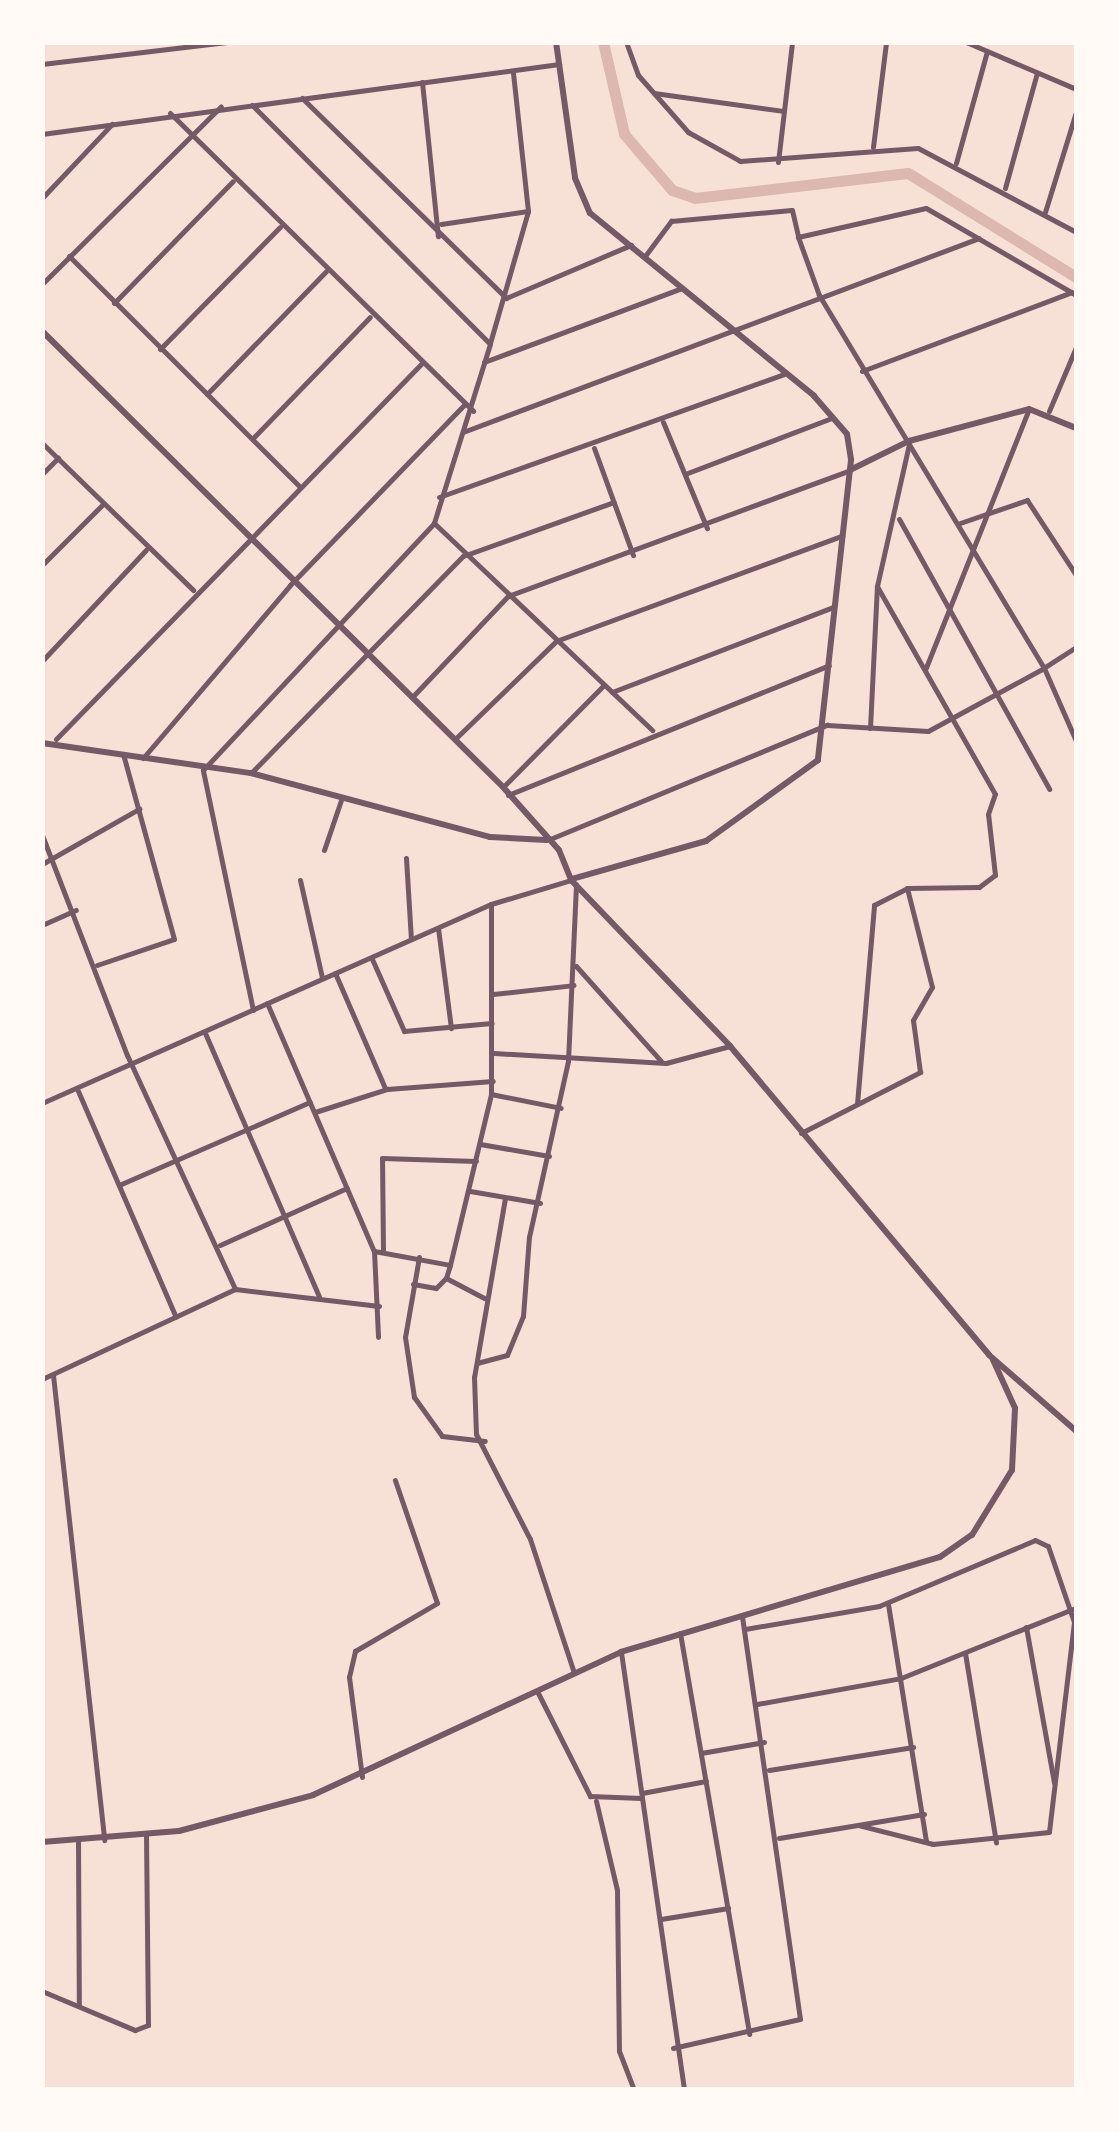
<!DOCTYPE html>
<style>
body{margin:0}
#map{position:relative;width:1119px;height:2132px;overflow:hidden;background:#f7e1d7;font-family:Inter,sans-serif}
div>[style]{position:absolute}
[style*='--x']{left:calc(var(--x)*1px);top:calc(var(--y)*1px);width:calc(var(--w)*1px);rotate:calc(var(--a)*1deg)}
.canal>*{height:11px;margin:-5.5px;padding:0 5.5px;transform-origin:5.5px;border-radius:5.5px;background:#dcb8b0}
.minor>*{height:5px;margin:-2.5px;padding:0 2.5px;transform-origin:2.5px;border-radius:2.5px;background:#755966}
.tertiary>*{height:6px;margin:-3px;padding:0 3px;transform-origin:3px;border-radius:3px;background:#755966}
span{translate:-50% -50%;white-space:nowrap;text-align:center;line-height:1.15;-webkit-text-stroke:10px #fffaf5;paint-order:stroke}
.frame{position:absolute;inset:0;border:45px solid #fffaf5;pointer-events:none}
</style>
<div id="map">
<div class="canal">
<i style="--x:603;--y:42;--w:94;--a:77.1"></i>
<i style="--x:624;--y:134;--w:74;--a:49.4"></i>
<i style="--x:672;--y:190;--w:24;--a:19"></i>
<i style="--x:695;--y:198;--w:214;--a:-6.7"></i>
<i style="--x:908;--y:173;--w:198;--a:31.8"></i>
</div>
<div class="minor">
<i style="--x:626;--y:42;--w:35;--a:70"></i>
<i style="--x:638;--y:75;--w:76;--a:48.7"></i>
<i style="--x:688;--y:132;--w:60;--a:29.1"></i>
<i style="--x:740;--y:161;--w:178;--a:-4.2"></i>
<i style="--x:918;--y:148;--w:179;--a:28"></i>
<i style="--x:966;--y:42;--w:120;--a:23.1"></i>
<i style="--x:42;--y:64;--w:186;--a:-6.8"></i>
<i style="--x:422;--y:82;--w:155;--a:84.1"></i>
<i style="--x:654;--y:93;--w:130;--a:7.9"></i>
<i style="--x:302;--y:98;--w:286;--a:44.4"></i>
<i style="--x:506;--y:298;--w:136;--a:-23"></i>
<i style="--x:252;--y:105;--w:337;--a:45.1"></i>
<i style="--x:490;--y:344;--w:188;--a:107.4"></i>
<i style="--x:434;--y:523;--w:301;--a:43.5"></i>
<i style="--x:170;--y:113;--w:425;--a:44.5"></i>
<i style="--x:42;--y:134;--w:522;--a:-7.71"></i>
<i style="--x:873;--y:147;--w:106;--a:-82.9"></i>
<i style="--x:778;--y:162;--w:121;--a:-83.3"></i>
<i style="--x:956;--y:163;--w:116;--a:-74.5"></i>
<i style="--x:1005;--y:188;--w:119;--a:-74.5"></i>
<i style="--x:42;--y:198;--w:102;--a:-46.6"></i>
<i style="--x:1045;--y:212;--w:105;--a:-72.8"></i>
<i style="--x:441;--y:224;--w:88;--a:-8.5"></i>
<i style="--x:69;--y:256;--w:324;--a:45"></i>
<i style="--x:645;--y:256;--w:44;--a:-53.4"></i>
<i style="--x:671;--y:221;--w:121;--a:-5.2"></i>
<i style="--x:792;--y:210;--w:28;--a:77"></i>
<i style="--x:42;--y:284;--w:252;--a:-44.8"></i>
<i style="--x:114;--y:303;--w:170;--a:-45.7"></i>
<i style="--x:490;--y:343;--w:137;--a:-73.9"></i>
<i style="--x:528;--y:211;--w:140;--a:-96.2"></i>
<i style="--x:160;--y:349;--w:171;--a:-45.5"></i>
<i style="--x:484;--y:362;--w:211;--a:-20.5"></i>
<i style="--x:862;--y:371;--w:224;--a:-20.6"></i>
<i style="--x:207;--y:394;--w:171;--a:-45.9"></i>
<i style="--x:1049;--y:411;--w:69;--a:-67.1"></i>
<i style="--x:663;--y:422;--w:115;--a:67.5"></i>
<i style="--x:463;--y:432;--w:551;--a:-20.6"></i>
<i style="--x:253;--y:438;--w:168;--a:-46"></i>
<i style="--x:42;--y:443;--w:211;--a:44.2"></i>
<i style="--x:594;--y:448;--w:114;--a:70"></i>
<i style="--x:42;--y:474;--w:23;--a:-45"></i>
<i style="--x:685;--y:474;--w:157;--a:-20.9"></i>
<i style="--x:439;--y:497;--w:366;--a:-19.6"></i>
<i style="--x:899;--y:519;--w:309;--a:60.9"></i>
<i style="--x:960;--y:523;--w:71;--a:-18.9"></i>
<i style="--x:1027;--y:500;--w:90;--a:56.8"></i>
<i style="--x:42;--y:565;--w:86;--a:-45"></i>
<i style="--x:1076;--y:647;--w:38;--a:147"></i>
<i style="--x:1044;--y:668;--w:80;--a:66.3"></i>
<i style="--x:42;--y:661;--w:152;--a:-46.9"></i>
<i style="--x:925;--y:670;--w:281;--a:-68.3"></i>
<i style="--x:612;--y:692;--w:238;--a:-21"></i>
<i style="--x:415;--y:694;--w:135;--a:-46.5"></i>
<i style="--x:508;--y:596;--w:364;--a:-20.2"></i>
<i style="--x:870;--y:728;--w:142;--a:-87.2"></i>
<i style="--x:877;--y:586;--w:146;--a:-77.3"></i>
<i style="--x:56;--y:739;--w:523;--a:-45.77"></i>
<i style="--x:455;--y:739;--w:141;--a:-44.1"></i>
<i style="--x:556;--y:641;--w:305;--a:-20.2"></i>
<i style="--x:143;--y:758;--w:227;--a:-49.6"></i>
<i style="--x:290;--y:585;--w:250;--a:-46"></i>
<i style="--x:251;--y:773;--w:303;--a:-45.7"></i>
<i style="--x:463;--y:556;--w:160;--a:-19.7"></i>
<i style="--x:503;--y:787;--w:142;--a:-45.3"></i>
<i style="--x:508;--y:795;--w:346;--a:-22"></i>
<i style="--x:42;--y:835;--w:236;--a:68.9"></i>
<i style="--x:127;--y:1055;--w:258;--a:65.2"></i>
<i style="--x:550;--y:839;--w:300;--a:-22.4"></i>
<i style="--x:827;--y:725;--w:101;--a:3.4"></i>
<i style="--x:928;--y:731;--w:132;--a:-28.5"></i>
<i style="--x:1044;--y:668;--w:436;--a:-121.1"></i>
<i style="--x:819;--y:295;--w:62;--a:-109.9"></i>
<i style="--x:798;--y:237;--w:131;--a:-12.8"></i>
<i style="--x:926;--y:208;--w:173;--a:30.1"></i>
<i style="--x:324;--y:850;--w:56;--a:-71.2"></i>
<i style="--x:406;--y:858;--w:81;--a:86.5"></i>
<i style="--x:42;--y:864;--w:112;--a:-29.6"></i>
<i style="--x:300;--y:880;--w:100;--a:77.3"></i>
<i style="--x:42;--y:925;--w:37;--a:-24"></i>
<i style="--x:438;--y:928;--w:101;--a:82.6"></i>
<i style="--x:372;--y:959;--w:79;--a:66"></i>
<i style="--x:404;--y:1031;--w:88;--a:-5.2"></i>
<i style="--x:97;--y:965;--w:81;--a:-18.7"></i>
<i style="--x:174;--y:939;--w:192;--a:-105.4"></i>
<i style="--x:576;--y:966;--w:127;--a:48.2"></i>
<i style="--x:335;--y:973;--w:125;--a:66.5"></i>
<i style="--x:493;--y:994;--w:81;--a:-6.3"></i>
<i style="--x:267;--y:1003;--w:270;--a:66.7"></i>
<i style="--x:374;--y:1251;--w:86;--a:87.3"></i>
<i style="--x:253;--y:1010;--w:245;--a:-101.8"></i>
<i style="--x:203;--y:770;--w:338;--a:-46.9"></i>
<i style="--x:205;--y:1033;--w:287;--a:66.6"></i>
<i style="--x:494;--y:1053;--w:172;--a:3.3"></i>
<i style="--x:666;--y:1063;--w:66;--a:-14.9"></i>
<i style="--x:78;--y:1091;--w:246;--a:66.6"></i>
<i style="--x:491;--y:1094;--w:71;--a:11.3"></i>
<i style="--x:42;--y:1103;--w:491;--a:-23.9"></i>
<i style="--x:491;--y:904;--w:84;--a:-16.7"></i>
<i style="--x:857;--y:1104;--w:200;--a:-85.1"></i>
<i style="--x:874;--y:905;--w:37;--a:-27"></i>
<i style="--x:907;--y:888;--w:72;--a:-0.8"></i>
<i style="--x:979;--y:887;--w:20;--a:-37"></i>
<i style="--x:995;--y:875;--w:61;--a:-96.5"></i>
<i style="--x:988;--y:814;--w:21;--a:-71"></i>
<i style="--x:995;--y:794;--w:239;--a:-119.6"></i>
<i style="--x:315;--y:1112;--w:76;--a:-17.7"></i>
<i style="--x:387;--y:1089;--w:106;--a:-4.3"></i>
<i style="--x:801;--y:1133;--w:134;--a:-27.1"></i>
<i style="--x:920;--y:1072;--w:52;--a:-97.7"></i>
<i style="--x:913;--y:1020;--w:38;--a:-60"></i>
<i style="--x:932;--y:987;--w:102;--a:-104.2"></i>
<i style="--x:480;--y:1144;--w:70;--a:9.9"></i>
<i style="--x:119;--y:1185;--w:208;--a:-23.5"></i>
<i style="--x:470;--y:1191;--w:71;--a:9.7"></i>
<i style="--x:505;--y:1198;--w:182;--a:99.8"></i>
<i style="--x:474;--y:1377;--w:57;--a:88"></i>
<i style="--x:476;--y:1434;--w:118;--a:62.8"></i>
<i style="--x:530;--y:1539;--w:141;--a:71.8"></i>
<i style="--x:220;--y:1245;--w:139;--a:-24.2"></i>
<i style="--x:374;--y:1251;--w:77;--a:10.4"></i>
<i style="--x:450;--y:1265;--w:176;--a:-76.5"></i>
<i style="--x:491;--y:1094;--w:190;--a:-90"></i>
<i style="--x:383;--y:1251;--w:93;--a:-90.6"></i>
<i style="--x:382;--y:1158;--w:94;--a:1.8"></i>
<i style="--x:419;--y:1257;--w:81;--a:99.9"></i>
<i style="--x:405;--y:1337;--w:61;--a:81.5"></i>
<i style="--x:414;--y:1397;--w:48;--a:54.3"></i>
<i style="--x:442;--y:1436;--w:43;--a:6.6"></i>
<i style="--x:450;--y:1265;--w:14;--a:107"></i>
<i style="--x:446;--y:1278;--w:43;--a:27.8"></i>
<i style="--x:413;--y:1284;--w:23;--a:10"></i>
<i style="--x:436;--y:1288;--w:14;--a:-45"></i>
<i style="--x:477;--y:1363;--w:31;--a:-15"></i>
<i style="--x:507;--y:1355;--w:42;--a:-67.7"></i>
<i style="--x:523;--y:1316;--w:79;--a:-85.7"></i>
<i style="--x:529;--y:1237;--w:180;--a:-77.5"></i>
<i style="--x:568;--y:1061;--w:177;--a:-87.4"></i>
<i style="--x:53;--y:1375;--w:468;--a:83.7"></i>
<i style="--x:42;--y:1379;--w:213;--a:-25"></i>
<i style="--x:235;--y:1289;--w:145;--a:6.7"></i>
<i style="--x:888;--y:1604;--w:241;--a:80.9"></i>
<i style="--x:1026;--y:1627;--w:158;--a:79.8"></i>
<i style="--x:745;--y:1629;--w:136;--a:-9.7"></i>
<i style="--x:879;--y:1606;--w:169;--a:-22.9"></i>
<i style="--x:1035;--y:1540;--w:14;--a:25"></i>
<i style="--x:1048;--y:1546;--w:80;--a:71.1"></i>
<i style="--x:1074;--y:1622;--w:211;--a:96.8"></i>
<i style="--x:1049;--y:1832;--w:117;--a:174.1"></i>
<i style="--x:933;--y:1844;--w:77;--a:-165.8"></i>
<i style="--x:680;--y:1633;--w:407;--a:80.2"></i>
<i style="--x:621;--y:1652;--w:443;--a:81.8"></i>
<i style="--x:965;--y:1653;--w:192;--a:80.7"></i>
<i style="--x:537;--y:1691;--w:118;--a:63.2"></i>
<i style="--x:590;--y:1796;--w:51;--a:2.2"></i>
<i style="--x:757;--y:1704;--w:146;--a:-10.2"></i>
<i style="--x:901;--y:1678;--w:185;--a:-21.9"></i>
<i style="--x:701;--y:1753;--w:64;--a:-9.9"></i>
<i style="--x:769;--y:1770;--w:146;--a:-9.1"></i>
<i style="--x:362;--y:1777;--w:101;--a:-97.4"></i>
<i style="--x:349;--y:1677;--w:27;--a:-77"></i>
<i style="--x:355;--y:1651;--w:95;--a:-30.3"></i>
<i style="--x:437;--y:1603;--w:130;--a:-108.9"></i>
<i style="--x:642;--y:1793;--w:65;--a:-10.6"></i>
<i style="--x:596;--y:1801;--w:91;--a:76.7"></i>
<i style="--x:617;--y:1890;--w:161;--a:89.3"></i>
<i style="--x:619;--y:2051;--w:42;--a:69"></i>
<i style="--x:779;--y:1838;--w:147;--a:-9.4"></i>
<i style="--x:78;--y:1841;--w:164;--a:89.7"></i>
<i style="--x:661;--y:1919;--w:68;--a:-9.3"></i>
<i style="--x:42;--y:1991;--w:101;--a:22.8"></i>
<i style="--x:135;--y:2030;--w:14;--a:-21"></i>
<i style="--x:148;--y:2025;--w:190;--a:-90.6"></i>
<i style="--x:673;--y:2048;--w:130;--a:-12.9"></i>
<i style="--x:800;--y:2019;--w:408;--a:-98.2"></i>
</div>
<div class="tertiary">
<i style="--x:556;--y:42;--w:137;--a:82"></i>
<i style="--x:575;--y:178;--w:38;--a:67"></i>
<i style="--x:590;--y:213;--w:289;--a:39.2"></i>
<i style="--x:814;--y:396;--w:50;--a:49"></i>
<i style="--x:847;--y:434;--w:26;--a:81"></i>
<i style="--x:851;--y:460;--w:302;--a:96.3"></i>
<i style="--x:818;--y:760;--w:138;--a:144.1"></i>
<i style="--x:706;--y:841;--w:139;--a:164.2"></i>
<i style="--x:42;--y:331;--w:648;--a:44.69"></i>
<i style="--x:503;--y:787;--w:84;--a:48.4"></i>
<i style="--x:559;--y:850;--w:32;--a:68"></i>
<i style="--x:571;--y:880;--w:230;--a:46.2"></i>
<i style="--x:730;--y:1046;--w:403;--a:50"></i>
<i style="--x:989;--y:1355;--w:116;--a:41.1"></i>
<i style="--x:850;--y:470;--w:66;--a:-26.2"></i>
<i style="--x:909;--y:441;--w:124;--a:-14.9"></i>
<i style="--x:1029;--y:409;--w:51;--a:22"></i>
<i style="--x:42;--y:743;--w:211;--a:8.2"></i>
<i style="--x:251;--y:773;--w:247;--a:15"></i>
<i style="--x:490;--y:837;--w:56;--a:3.1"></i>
<i style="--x:42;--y:1842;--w:137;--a:-4.6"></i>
<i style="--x:179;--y:1831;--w:139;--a:-15"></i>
<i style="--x:313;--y:1795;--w:340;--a:-24.9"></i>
<i style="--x:621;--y:1652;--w:333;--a:-16.6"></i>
<i style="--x:940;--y:1557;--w:39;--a:-35"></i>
<i style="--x:972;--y:1535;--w:76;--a:-58.4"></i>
<i style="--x:1012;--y:1470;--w:62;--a:-87.2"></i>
<i style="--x:1015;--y:1408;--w:53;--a:-114.6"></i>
</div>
<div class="frame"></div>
</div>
